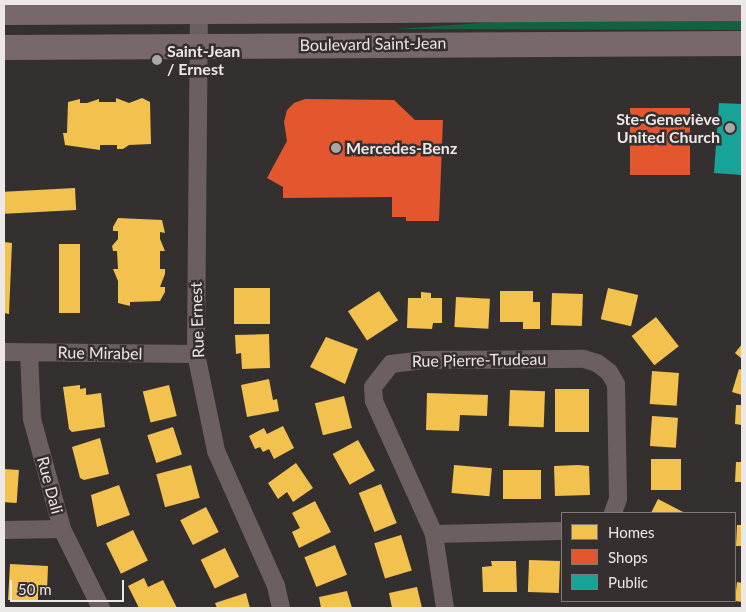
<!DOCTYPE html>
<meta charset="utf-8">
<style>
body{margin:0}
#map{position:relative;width:746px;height:612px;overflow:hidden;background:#353030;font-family:Lato,sans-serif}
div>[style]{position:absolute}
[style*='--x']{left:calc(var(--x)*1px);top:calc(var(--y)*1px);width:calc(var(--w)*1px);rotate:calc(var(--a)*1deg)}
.green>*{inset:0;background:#116340}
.homes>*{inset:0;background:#f2c14e;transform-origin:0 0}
.shops>*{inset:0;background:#e4572e;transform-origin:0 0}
.public>*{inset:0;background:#17a398}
.street>*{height:18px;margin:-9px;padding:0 9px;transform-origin:9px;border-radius:9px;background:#6b5f60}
.secondary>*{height:25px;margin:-12.5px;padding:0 12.5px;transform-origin:12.5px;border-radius:12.5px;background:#78686b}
.dots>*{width:14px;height:14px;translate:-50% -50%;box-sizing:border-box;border:2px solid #362f2f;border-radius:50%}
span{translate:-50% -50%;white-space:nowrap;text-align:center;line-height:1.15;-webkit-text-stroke:5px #362f2f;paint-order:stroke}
.street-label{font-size:16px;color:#ece8e8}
.poi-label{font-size:16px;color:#ece8e8;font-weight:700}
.left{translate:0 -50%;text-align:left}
.right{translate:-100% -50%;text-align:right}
.frame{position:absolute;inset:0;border:5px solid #ece8e8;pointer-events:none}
.legend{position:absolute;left:561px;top:512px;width:175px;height:90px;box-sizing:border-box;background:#362f2f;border:1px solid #7f7979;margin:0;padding:6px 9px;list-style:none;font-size:15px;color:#ece8e8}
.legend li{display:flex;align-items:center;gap:10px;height:25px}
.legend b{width:25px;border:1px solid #7f7979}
.scale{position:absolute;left:10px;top:580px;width:114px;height:22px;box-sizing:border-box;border:2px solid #ece8e8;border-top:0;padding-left:6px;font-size:15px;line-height:18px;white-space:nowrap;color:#ece8e8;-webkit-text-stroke:4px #362f2f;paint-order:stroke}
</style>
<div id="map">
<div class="green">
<i style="clip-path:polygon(742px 21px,742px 30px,396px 29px,496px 22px)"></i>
</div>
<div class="homes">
<i style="clip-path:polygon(116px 98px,129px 103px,142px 98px,150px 102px,151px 144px,129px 145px,123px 149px,117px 149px,117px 145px,100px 145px,100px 150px,65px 145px,63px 133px,67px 133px,68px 102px,80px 99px,80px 103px,87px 103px,99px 99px,99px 102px,116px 102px)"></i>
<i style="left:75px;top:188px;width:22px;height:71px;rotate:87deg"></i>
<i style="clip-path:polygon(118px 218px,162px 220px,165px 233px,160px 232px,160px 239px,165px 251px,160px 251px,160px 269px,165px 269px,165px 274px,160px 287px,165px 287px,165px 292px,160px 301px,130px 302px,130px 306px,118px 303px,118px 281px,113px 269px,118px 269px,117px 251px,113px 251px,112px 246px,118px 239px,118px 231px,113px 231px,113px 227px)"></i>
<i style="clip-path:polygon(4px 242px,12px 243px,9px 314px,4px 313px)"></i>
<i style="left:59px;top:244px;width:21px;height:69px"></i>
<i style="left:234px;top:288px;width:36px;height:36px"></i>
<i style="left:608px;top:288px;width:31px;height:32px;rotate:13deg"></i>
<i style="left:379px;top:291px;width:35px;height:37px;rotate:57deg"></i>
<i style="clip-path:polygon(500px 291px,533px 291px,533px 302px,540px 302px,540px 329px,523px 329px,523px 322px,500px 322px)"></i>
<i style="clip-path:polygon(421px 292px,431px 293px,431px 298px,442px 298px,442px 323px,433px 323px,432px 329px,407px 328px,408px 298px,421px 298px)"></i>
<i style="left:552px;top:293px;width:31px;height:32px;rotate:2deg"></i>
<i style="left:456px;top:297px;width:34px;height:30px;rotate:3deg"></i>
<i style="left:656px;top:317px;width:37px;height:31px;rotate:52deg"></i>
<i style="clip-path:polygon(269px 334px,270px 368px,242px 369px,241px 353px,236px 354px,235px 335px)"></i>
<i style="clip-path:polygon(326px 337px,358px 349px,345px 384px,310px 367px)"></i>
<i style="clip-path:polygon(742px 344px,742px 359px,735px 353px)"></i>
<i style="clip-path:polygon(739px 369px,742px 370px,742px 395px,732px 392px)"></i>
<i style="left:652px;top:371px;width:27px;height:33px;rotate:4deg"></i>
<i style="clip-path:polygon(269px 379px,273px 400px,277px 399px,279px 411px,247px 417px,241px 385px)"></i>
<i style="clip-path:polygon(80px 385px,80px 389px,86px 388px,86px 395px,101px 393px,105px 427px,72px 432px,69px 429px,63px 387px)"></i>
<i style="left:169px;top:385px;width:32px;height:27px;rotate:76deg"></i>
<i style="left:555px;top:389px;width:34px;height:43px"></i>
<i style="left:510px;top:390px;width:35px;height:36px;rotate:2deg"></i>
<i style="clip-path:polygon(427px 393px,488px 395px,487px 416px,460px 415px,459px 431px,426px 430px)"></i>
<i style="left:344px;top:396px;width:33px;height:30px;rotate:76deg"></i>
<i style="clip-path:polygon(736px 405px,742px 405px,742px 425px,735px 424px)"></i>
<i style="left:652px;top:416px;width:26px;height:30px;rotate:4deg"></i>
<i style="clip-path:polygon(283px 426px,294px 448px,274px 459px,269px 449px,263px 452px,260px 447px,255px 449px,249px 436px,264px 428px,267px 434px)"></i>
<i style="left:173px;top:427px;width:29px;height:27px;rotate:72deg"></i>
<i style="clip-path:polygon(100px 438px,109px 474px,84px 480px,80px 478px,72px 447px)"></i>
<i style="left:358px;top:440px;width:35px;height:29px;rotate:61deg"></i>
<i style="left:651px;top:459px;width:30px;height:31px"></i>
<i style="clip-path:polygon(736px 462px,742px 462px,742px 482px,735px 482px)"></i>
<i style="clip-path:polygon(296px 463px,313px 488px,293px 502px,287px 492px,278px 499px,268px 483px)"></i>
<i style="left:191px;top:465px;width:34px;height:36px;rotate:75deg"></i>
<i style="left:454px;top:465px;width:38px;height:28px;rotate:5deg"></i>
<i style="clip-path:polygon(578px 465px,589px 466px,590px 495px,555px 496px,554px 466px)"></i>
<i style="left:4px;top:469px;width:15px;height:33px;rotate:4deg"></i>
<i style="left:503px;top:470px;width:38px;height:29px"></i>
<i style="left:381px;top:484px;width:42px;height:24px;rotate:68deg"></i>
<i style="clip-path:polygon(119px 485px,130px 515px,97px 527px,91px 495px)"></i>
<i style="clip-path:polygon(658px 499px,685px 513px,651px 513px)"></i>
<i style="clip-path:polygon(315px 501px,331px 532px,299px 548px,292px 532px,300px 528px,292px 513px)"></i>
<i style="left:206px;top:507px;width:28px;height:29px;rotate:63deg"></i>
<i style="clip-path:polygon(737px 525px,742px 525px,742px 546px,736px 546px)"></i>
<i style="left:133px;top:530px;width:34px;height:30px;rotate:64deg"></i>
<i style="left:401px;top:535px;width:37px;height:28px;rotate:73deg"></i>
<i style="left:335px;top:545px;width:32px;height:33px;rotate:68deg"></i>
<i style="left:225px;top:548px;width:32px;height:27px;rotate:64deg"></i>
<i style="left:529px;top:560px;width:31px;height:32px;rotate:2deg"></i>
<i style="clip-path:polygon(491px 561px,516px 561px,517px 592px,483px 592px,482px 567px,492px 566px)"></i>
<i style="clip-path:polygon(10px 564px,48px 566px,47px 592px,38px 591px,38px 601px,8px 600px)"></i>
<i style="clip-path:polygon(144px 578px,148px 587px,163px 580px,177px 608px,139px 608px,128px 586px)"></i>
<i style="clip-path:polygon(737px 582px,742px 583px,742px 602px,735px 601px)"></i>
<i style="clip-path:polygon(417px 587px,422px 608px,392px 608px,389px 593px)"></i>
<i style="clip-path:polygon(347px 591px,352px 608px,321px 608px,319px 597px)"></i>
<i style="clip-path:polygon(246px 593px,250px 608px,217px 608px,215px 603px)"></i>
</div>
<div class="shops">
<i style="clip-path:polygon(305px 99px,394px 100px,415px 120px,443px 120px,439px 221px,406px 221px,406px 217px,392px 217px,392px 197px,283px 198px,283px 187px,267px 178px,287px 141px,284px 122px,287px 110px,294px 103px)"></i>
<i style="left:630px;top:108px;width:60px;height:67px"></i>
</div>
<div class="public">
<i style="clip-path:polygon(719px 103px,742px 104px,741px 175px,714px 173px)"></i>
</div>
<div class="street">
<i style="--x:199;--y:4;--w:350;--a:90.5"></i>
<i style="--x:196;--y:354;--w:99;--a:78.3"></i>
<i style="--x:216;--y:451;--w:148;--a:66"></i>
<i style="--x:276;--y:586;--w:23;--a:77"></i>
<i style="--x:4;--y:352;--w:192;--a:0.6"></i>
<i style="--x:29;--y:353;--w:66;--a:87.4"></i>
<i style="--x:32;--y:419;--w:114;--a:74.7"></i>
<i style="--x:62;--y:529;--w:88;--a:63.7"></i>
<i style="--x:4;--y:530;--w:58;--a:-1"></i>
<i style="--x:434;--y:534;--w:128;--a:-1.3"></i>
<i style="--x:445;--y:608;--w:75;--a:-98.5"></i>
<i style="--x:434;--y:534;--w:146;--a:-114.3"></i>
<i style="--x:374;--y:401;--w:14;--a:-94"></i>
<i style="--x:373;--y:387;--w:29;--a:-52"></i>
<i style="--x:391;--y:364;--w:31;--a:-7"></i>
<i style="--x:422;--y:360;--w:162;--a:-0.4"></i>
<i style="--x:584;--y:359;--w:14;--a:17"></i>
<i style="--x:597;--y:363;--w:15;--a:37"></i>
<i style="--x:609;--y:372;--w:14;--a:60"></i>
<i style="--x:616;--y:384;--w:115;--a:89"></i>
<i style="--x:618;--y:499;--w:15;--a:110"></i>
</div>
<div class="secondary">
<i style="--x:4;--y:12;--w:738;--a:-0.31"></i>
<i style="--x:4;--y:47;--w:738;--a:-0.31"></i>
</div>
<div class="dots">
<i style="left:157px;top:60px;background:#aca8a8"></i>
<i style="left:730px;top:128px;background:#aca8a8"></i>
<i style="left:336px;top:148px;background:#aca8a8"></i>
</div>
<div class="street-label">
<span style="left:373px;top:44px;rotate:-1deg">Boulevard Saint-Jean</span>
<span style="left:197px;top:320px;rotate:-92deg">Rue Ernest</span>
<span style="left:100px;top:353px;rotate:1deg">Rue Mirabel</span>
<span style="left:479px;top:360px;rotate:-1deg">Rue Pierre-Trudeau</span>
<span style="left:50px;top:485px;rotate:75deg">Rue Dali</span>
</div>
<div class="poi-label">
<span class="left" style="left:167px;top:60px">Saint-Jean<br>/ Ernest</span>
<span class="right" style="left:720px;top:128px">Ste-Geneviève<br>United Church</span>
<span class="left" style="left:346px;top:148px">Mercedes-Benz</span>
</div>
<div class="frame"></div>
<ul class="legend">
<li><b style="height:14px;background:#f2c14e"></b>Homes</li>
<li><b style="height:14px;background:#e4572e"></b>Shops</li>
<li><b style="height:14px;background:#17a398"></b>Public</li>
</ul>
<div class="scale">50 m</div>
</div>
